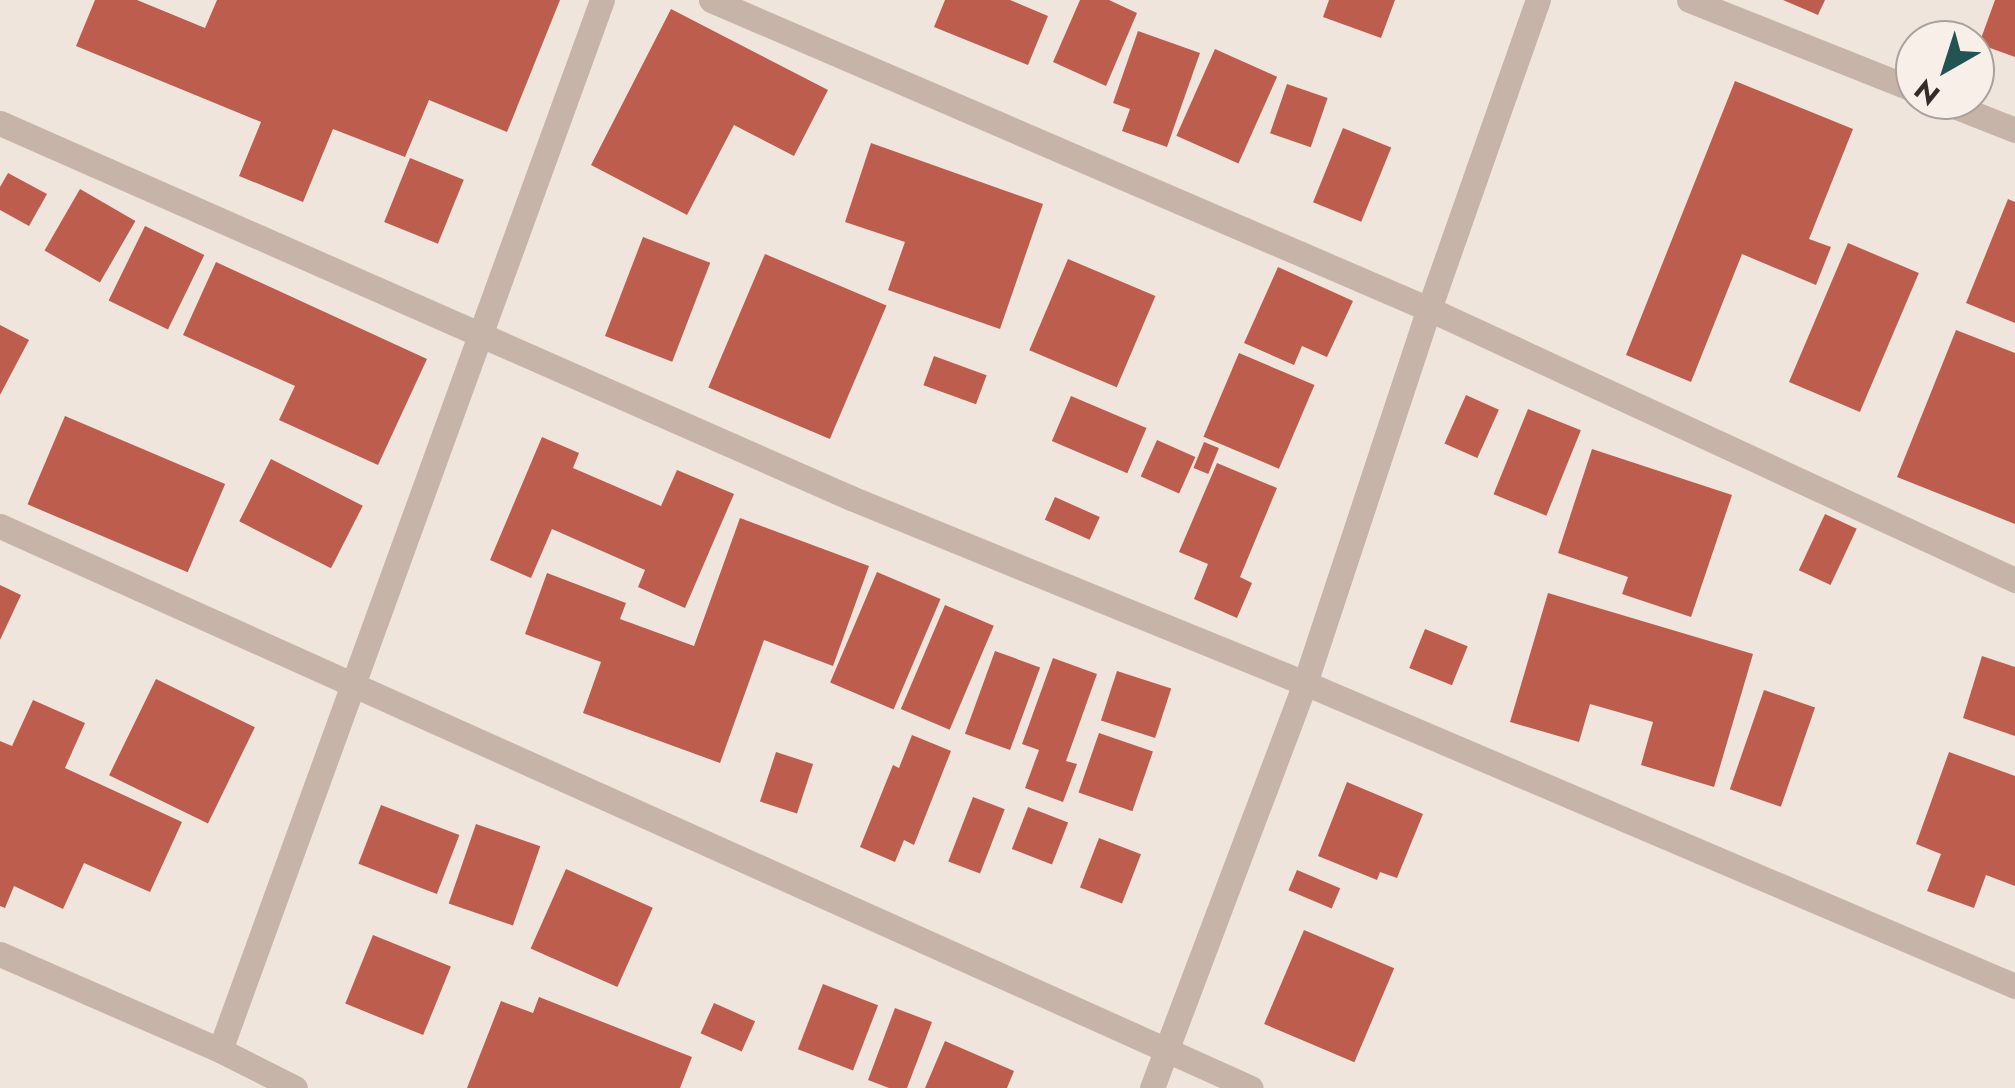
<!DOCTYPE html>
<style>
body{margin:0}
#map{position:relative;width:2015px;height:1088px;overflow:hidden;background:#f0e5dd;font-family:Jost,sans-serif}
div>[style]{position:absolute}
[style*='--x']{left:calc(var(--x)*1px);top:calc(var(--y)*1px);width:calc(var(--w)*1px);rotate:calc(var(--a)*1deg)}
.building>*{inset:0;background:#bd5d4e;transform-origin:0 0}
.minor>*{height:25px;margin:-12.5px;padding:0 12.5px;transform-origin:12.5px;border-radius:12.5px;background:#c7b4a9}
span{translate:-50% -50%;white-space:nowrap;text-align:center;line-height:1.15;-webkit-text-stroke:9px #f8efe9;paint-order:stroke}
.north{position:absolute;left:1895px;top:20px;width:100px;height:100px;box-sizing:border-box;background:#f8efe9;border:2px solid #aaa19c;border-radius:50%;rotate:219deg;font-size:28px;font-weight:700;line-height:40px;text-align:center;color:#352b29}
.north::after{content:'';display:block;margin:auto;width:35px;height:45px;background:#215452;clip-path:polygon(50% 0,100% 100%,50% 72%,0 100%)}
</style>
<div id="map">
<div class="building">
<i style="clip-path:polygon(95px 0,137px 0,205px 28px,217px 0,560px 0,507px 132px,429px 100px,405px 157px,333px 129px,303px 202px,239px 176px,261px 122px,76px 46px)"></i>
<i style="clip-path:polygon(945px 0,1010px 0,1048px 16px,1028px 65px,934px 27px)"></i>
<i style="clip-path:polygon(1080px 0,1109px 0,1137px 13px,1106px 86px,1053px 62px)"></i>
<i style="clip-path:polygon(1329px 0,1395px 0,1381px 38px,1323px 17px)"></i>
<i style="clip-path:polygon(1783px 0,1825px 0,1818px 15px)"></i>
<i style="clip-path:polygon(1995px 0,2015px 0,2015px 57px,1979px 44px)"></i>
<i style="clip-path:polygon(671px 9px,828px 90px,794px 156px,734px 125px,687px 215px,591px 165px)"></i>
<i style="clip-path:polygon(1138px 31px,1200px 53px,1167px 147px,1122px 131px,1130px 109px,1113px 103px)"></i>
<i style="left:1215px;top:49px;width:68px;height:95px;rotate:24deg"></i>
<i style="clip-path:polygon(1735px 81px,1853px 129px,1809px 239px,1831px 247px,1816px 285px,1742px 254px,1691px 382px,1626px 355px)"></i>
<i style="left:1287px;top:84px;width:43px;height:52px;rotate:19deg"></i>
<i style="left:1343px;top:128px;width:52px;height:80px;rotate:22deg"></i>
<i style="clip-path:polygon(871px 143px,1043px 204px,1000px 329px,888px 290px,905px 242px,845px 222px)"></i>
<i style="left:410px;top:158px;width:58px;height:69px;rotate:22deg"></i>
<i style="clip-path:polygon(8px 173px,47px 194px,29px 226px,0 210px,0 187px)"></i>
<i style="left:80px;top:189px;width:64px;height:71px;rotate:30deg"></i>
<i style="clip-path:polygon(2008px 199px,2015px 202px,2015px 323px,1966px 303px)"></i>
<i style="left:145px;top:226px;width:66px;height:83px;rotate:26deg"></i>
<i style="left:643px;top:237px;width:72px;height:106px;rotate:21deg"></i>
<i style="left:1848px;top:243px;width:77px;height:151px;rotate:23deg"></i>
<i style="left:765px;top:254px;width:132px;height:145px;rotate:23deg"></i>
<i style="left:1068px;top:259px;width:95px;height:99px;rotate:23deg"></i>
<i style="clip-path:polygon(216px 262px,427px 359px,378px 465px,279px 420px,295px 386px,183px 335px)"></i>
<i style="clip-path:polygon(1278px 267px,1353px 301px,1327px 357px,1302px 346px,1294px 365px,1244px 343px)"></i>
<i style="clip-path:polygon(0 325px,29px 340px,0 395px)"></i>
<i style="clip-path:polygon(1956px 330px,2015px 353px,2015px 524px,1897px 477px)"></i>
<i style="left:1239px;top:353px;width:82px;height:91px;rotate:23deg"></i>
<i style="left:934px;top:356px;width:56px;height:31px;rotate:20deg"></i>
<i style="left:1466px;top:395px;width:36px;height:53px;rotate:24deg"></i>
<i style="left:1071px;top:396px;width:82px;height:49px;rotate:23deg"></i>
<i style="left:1528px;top:409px;width:57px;height:92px;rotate:22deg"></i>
<i style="left:65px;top:416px;width:174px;height:96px;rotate:23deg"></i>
<i style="clip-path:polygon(542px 437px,579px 453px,573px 468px,661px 506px,677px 470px,734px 494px,685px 608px,638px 587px,645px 570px,552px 529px,531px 578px,490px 560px)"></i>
<i style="left:1157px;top:440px;width:42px;height:40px;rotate:24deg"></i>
<i style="left:1204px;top:442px;width:16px;height:28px;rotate:22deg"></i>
<i style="clip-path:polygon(1592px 449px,1732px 495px,1691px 617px,1622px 594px,1628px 577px,1558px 553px)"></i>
<i style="left:271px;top:459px;width:103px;height:70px;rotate:27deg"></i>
<i style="clip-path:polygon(1217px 463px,1277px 488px,1240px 577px,1252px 583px,1237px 618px,1194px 599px,1208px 564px,1179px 552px)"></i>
<i style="left:1055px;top:497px;width:49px;height:25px;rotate:24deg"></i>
<i style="left:1825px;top:514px;width:35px;height:62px;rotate:25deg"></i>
<i style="clip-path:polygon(740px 518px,869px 566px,833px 666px,764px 640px,720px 763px,583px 713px,601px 662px,525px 634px,547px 573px,626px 603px,620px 619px,694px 646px)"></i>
<i style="left:877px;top:572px;width:69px;height:120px;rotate:23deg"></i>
<i style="clip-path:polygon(0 585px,21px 595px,0 640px)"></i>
<i style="clip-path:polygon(1548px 593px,1753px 654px,1714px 787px,1641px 765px,1653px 722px,1590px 704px,1579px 742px,1510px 722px)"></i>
<i style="left:945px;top:605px;width:53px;height:113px;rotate:23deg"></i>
<i style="left:1425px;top:629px;width:46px;height:42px;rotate:22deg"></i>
<i style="left:995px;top:651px;width:48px;height:88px;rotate:20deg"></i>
<i style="clip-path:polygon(1982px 656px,2015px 667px,2015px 736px,1963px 718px)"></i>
<i style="clip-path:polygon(1053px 658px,1097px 674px,1066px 761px,1077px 764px,1063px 802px,1025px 788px,1039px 750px,1022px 744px)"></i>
<i style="left:1117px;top:671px;width:57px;height:52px;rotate:18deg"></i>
<i style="left:156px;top:679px;width:110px;height:107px;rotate:26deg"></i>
<i style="left:1764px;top:690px;width:54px;height:105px;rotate:19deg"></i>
<i style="clip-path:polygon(33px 700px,85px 723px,65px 768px,182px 822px,150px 892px,84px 863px,63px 909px,14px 886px,5px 908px,0 906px,0 741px,12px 746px)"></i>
<i style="left:1099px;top:733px;width:57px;height:63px;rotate:19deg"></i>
<i style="clip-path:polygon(912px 735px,951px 751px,914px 845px,904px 840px,895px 862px,860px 847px,893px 765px,899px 768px)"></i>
<i style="left:776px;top:752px;width:39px;height:52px;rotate:18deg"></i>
<i style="clip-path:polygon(1949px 752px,2015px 776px,2015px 886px,1986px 875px,1974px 908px,1927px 891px,1941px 854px,1916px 844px)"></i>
<i style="clip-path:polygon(1347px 782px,1423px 814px,1397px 878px,1380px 872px,1377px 880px,1318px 856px)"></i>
<i style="left:973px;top:797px;width:34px;height:69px;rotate:21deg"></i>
<i style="left:381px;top:805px;width:84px;height:63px;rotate:21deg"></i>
<i style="left:1028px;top:807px;width:43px;height:45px;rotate:21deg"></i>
<i style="left:476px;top:824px;width:68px;height:84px;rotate:19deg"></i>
<i style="left:1099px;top:838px;width:45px;height:53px;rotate:21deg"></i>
<i style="left:566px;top:869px;width:95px;height:87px;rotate:24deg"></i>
<i style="left:1297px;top:870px;width:47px;height:22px;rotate:23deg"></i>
<i style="left:1304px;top:930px;width:98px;height:102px;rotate:23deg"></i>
<i style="left:373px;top:935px;width:84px;height:74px;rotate:22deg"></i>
<i style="left:823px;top:984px;width:59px;height:70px;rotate:21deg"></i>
<i style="clip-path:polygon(539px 997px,692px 1057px,680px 1088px,467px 1088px,501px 1001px,533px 1013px)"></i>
<i style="left:714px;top:1003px;width:45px;height:33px;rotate:24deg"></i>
<i style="clip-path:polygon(895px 1008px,932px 1022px,907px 1088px,889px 1088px,868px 1080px)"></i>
<i style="clip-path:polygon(945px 1041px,1014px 1071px,1007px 1088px,925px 1088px)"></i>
</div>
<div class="minor">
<i style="--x:711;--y:0;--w:782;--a:23.29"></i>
<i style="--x:1429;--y:309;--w:646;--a:24.82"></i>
<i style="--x:1689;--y:0;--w:243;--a:21.7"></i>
<i style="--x:1939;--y:100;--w:82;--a:21.5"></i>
<i style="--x:0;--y:123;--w:930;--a:23.78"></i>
<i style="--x:851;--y:498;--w:490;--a:22.2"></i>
<i style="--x:1305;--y:683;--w:772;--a:23.11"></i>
<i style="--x:0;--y:526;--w:1371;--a:24.19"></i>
<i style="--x:0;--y:954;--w:240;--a:23.6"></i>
<i style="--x:220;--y:1050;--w:84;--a:26.9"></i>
<i style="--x:220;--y:1050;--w:1117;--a:-70.01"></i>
<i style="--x:1152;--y:1088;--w:433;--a:-69.3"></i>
<i style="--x:1305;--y:683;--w:394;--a:-71.7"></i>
<i style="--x:1429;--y:309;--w:328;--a:-70.6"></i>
</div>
<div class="north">N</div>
</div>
